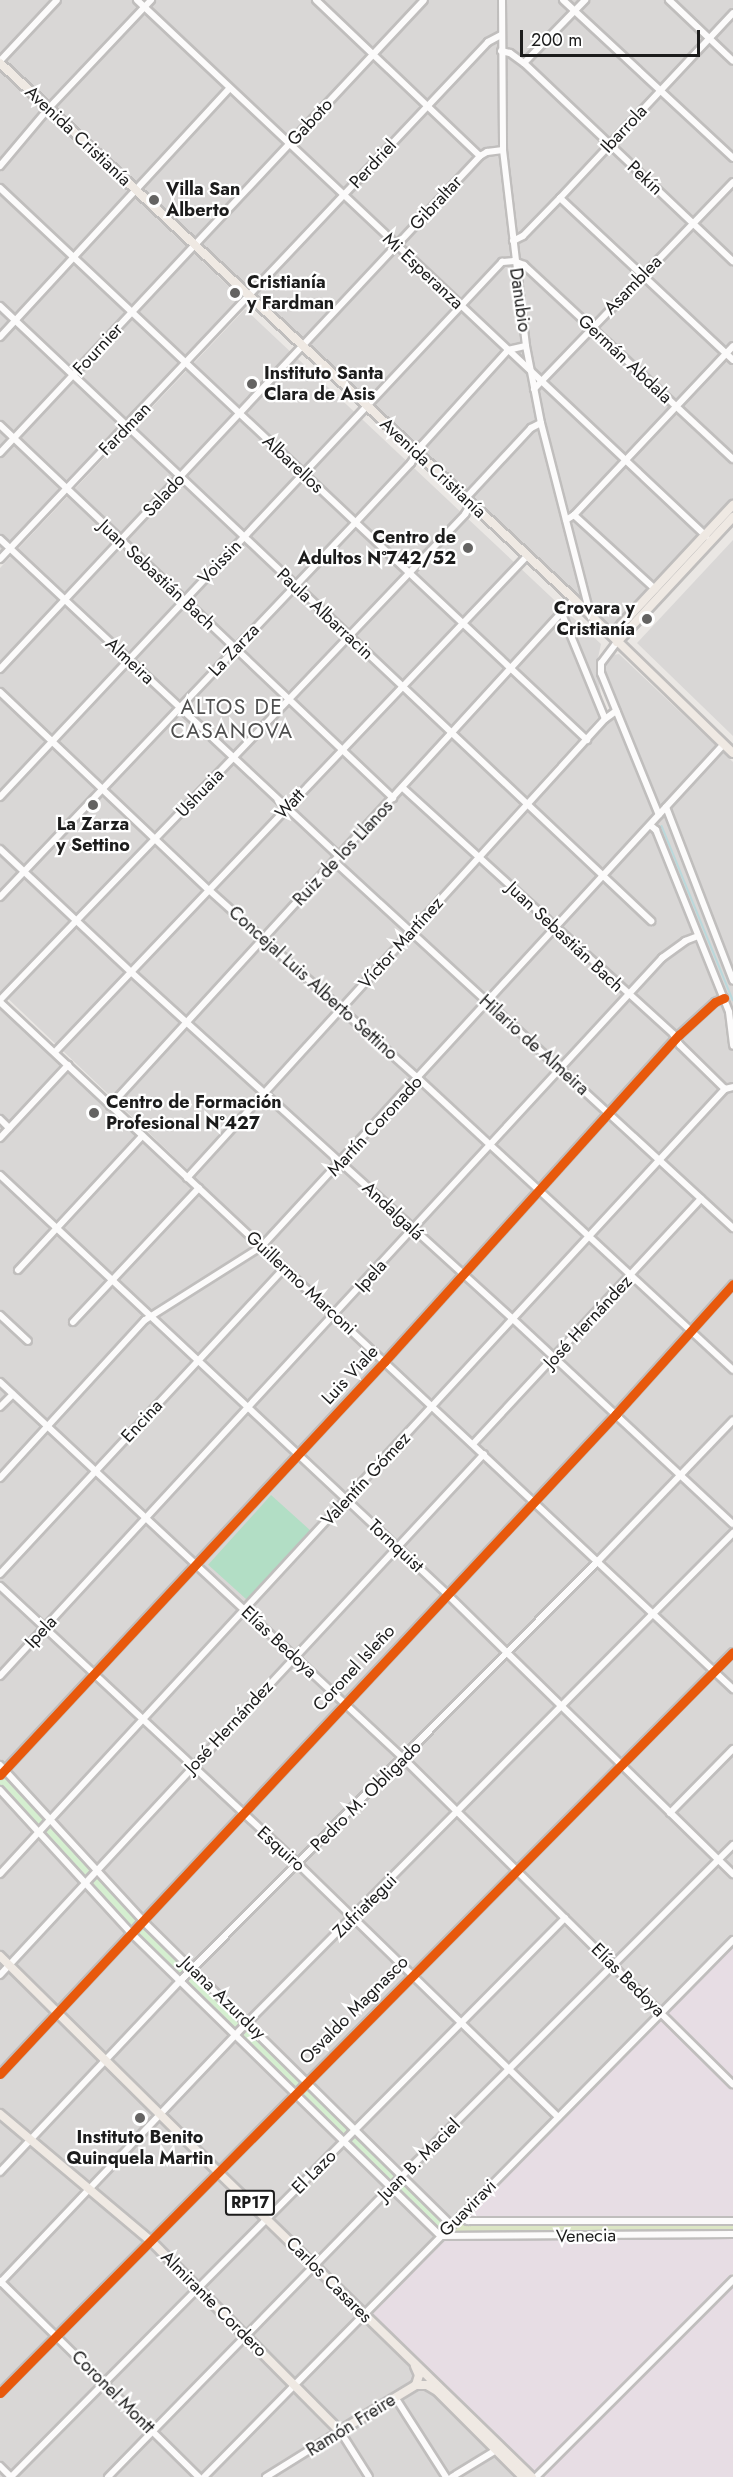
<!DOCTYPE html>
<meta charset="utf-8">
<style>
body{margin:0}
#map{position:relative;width:733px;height:2477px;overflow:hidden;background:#eae7e4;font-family:Jost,sans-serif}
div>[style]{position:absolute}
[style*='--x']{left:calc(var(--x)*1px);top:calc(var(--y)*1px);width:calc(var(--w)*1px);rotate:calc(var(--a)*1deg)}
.residential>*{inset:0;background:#d9d7d6}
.industrial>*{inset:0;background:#e7dde4}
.grass>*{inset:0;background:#dbe5c4}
.park>*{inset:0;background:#d5efd0}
.pitch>*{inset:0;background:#b2dec5;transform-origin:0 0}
.stream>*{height:1.5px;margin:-0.75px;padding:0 0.75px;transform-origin:0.75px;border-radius:0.75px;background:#bad9dc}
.roads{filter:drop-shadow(2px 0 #c0bebd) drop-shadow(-2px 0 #c0bebd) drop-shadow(0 2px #c0bebd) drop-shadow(0 -2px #c0bebd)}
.minor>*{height:6px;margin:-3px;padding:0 3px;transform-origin:3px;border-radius:3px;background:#fcfbfb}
.major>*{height:8px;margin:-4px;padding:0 4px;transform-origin:4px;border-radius:4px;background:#efe9e3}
.cycleway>*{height:9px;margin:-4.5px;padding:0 4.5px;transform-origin:4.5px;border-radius:4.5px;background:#e8590c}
.dots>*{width:16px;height:16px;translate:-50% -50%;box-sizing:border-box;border:3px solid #fff;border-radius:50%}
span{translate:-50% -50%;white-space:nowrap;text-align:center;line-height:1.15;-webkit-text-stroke:4.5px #fff;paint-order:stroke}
.shield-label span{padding:2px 4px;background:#fff;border:2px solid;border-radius:4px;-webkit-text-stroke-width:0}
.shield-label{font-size:16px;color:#1c1c1c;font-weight:700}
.street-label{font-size:18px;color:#1c1c1c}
.poi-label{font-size:18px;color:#1c1c1c;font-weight:700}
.left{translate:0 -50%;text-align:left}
.right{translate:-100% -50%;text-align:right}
.quarter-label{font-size:21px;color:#4f4f4f;letter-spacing:1.5px}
.scale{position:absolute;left:520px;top:30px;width:180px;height:27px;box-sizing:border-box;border:3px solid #1c1c1c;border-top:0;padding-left:8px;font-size:18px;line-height:21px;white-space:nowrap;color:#1c1c1c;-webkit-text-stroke:4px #fff;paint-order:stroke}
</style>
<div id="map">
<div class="residential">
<i style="clip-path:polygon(0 0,733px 0,733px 502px,617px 625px,607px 626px,0 58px)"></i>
<i style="clip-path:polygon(0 71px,237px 294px,239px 300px,0 555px)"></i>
<i style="clip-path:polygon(245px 309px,601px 644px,596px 667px,604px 711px,188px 1170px,0 991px,0 568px)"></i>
<i style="clip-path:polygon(733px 540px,733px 736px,637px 643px)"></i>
<i style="clip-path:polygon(619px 654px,733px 762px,733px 1936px,357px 2314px,519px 2477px,0 2477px,0 1006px,187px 1181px,618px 708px,603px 669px,605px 663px,613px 655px)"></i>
</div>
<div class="industrial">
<i style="clip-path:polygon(733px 1936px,733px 2080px,661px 2008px)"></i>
<i style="clip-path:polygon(657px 2020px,664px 2021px,733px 2090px,733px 2218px,471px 2217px,467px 2213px)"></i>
<i style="clip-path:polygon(733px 2236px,733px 2273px,535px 2471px,530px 2471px,371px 2314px,372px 2310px,439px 2240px,444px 2239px)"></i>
<i style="clip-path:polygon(733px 2283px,733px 2477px,539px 2477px)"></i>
</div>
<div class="grass">
<i style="clip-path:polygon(733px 2223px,733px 2230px,454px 2234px,449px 2230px,455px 2224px)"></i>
</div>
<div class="park">
<i style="clip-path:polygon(0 1768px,141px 1923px,306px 2082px,347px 2128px,345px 2133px,341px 2133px,294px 2090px,131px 1930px,0 1788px)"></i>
<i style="clip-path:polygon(353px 2136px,394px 2173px,393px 2179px,388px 2180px,350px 2143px)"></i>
<i style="clip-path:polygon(401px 2182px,443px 2222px,439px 2228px,435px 2228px,398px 2190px)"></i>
</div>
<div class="pitch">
<i style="left:271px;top:1495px;width:54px;height:94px;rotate:42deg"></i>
</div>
<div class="stream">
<i style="--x:662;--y:826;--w:188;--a:67.8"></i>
</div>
<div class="roads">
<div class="minor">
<i style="--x:137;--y:0;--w:782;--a:43.29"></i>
<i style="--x:316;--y:0;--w:226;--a:43.6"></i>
<i style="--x:502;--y:0;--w:150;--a:89.6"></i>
<i style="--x:503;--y:150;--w:197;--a:83.3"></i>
<i style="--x:526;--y:346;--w:78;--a:79"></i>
<i style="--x:541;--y:423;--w:197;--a:75.6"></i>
<i style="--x:563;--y:0;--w:232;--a:42.9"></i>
<i style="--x:669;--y:0;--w:88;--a:43.6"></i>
<i style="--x:501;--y:51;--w:9;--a:13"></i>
<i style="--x:510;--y:53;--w:17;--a:36"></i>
<i style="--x:524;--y:63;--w:288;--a:43.5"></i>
<i style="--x:0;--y:61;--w:83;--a:-46.9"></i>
<i style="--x:524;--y:63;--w:88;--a:-45.9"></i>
<i style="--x:0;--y:166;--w:75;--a:-49.9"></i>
<i style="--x:48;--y:109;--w:150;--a:-46.6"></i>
<i style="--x:0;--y:188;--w:806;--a:43.24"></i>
<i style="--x:560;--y:198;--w:237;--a:43.1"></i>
<i style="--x:513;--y:241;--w:11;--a:-27"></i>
<i style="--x:523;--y:236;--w:53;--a:-45.8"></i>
<i style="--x:560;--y:198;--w:253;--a:-46.9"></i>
<i style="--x:0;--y:306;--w:896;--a:43.37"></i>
<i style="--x:0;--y:337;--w:338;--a:-47.3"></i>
<i style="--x:534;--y:389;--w:287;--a:-46.1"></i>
<i style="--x:0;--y:425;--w:542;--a:43.5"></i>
<i style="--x:0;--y:453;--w:620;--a:-46.89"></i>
<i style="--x:465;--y:499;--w:97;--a:-47.1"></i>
<i style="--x:531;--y:428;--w:11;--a:-27"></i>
<i style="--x:574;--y:515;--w:110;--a:42.4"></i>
<i style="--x:566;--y:520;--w:9;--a:-32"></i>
<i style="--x:574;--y:515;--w:232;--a:-46.7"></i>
<i style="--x:0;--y:539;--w:464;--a:43.1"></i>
<i style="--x:0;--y:559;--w:711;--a:-46.65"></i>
<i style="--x:488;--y:42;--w:15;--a:-28"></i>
<i style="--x:562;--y:614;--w:113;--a:67.7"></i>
<i style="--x:617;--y:642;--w:26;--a:127"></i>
<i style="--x:601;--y:663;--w:10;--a:90"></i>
<i style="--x:601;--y:673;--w:153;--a:67.8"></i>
<i style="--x:0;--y:669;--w:703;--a:-46.9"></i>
<i style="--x:480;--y:156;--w:8;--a:-30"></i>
<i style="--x:487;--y:152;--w:16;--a:-7"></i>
<i style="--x:0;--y:692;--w:288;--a:43.5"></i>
<i style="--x:209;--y:890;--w:283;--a:42"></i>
<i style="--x:419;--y:1079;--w:428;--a:42.8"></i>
<i style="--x:403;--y:788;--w:365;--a:42.3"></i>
<i style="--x:673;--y:1034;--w:13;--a:58"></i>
<i style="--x:680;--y:1045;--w:63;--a:44.4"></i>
<i style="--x:0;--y:797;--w:734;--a:-46.82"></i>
<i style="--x:502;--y:262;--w:12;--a:-5"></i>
<i style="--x:514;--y:261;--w:11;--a:22"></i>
<i style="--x:524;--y:265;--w:285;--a:42.9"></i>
<i style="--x:666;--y:807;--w:186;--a:68.9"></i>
<i style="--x:650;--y:825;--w:8;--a:40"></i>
<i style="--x:656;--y:830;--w:196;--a:68.1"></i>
<i style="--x:729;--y:1012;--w:34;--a:83"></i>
<i style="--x:0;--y:849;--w:180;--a:43.2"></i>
<i style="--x:131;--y:972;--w:517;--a:42.26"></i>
<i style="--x:514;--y:1320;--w:299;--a:43"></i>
<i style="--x:335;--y:862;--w:541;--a:42.6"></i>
<i style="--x:0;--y:897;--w:516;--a:-46.49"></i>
<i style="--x:355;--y:523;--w:82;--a:-47"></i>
<i style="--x:411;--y:463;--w:21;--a:-59"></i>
<i style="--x:422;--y:445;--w:128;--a:-47.8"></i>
<i style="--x:508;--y:350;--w:18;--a:-13"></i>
<i style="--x:0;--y:1000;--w:336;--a:-46.1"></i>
<i style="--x:233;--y:758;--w:337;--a:-46.4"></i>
<i style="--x:465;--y:514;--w:12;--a:-59"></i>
<i style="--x:0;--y:1002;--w:1005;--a:43.14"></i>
<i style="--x:55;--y:1052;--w:683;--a:-46.42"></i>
<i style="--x:110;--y:1106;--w:687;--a:-47.54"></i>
<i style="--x:0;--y:1119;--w:13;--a:45"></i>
<i style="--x:0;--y:1138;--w:100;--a:-47"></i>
<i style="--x:0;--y:1175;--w:611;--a:43.14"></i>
<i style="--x:446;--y:1593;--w:402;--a:44.4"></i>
<i style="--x:187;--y:1178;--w:621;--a:-47.68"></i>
<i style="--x:605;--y:719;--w:14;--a:-36"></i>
<i style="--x:18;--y:1270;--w:183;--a:-47.2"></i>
<i style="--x:0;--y:1315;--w:38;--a:43"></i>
<i style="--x:73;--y:1322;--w:184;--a:-46.8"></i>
<i style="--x:0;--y:1382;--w:551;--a:43.01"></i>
<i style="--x:403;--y:1758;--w:464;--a:44.7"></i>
<i style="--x:0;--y:1407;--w:18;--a:-45"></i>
<i style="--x:473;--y:1444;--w:335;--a:-47.1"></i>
<i style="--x:0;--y:1478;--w:214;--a:-47.5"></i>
<i style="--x:145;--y:1320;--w:138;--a:-32.3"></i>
<i style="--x:262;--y:1246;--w:682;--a:-47.38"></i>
<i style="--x:0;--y:1574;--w:417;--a:-47.1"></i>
<i style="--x:0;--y:1586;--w:408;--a:43"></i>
<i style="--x:298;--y:1864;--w:363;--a:44.2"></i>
<i style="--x:0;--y:1676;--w:977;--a:-47.32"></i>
<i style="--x:662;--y:958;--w:29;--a:-36"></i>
<i style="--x:685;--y:941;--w:14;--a:-21"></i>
<i style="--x:0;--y:1765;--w:216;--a:47.4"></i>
<i style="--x:146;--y:1924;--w:429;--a:44.6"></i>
<i style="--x:0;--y:1775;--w:565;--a:-47.08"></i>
<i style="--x:385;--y:1361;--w:439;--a:-48"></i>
<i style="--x:679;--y:1035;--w:49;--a:-42.5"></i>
<i style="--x:715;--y:1002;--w:10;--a:-24"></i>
<i style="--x:0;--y:1790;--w:193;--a:47.5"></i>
<i style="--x:130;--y:1932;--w:434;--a:44.4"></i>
<i style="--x:440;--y:2236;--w:293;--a:-0.4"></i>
<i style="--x:670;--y:1813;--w:90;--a:-45.5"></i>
<i style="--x:0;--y:1874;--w:1069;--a:-47.28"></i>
<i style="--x:725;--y:1089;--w:8;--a:-14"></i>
<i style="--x:0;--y:1975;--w:711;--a:-47.11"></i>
<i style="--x:0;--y:2074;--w:903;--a:-46.97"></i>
<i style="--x:616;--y:1414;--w:175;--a:-48"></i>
<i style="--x:0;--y:2172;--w:262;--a:-46.7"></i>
<i style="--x:180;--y:1981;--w:593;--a:-45.14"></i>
<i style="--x:598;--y:1561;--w:195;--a:-46.2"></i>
<i style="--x:460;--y:2217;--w:9;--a:27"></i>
<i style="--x:468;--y:2221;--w:265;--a:0"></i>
<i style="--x:0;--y:2281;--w:279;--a:44.6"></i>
<i style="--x:0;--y:2283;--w:360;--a:-46.5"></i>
<i style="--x:248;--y:2022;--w:689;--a:-45.24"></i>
<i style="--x:0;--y:2393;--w:1042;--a:-45.31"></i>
<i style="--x:395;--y:2397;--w:95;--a:57.5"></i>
<i style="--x:0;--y:2466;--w:16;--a:45"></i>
<i style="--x:11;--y:2477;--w:787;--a:-45.26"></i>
<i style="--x:108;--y:2477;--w:404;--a:-45.7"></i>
<i style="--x:390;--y:2188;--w:485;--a:-45"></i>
<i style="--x:204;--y:2477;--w:754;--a:-45.43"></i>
<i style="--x:266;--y:2477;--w:87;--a:-31.9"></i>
<i style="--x:340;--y:2431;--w:54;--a:57.8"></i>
<i style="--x:452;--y:2477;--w:52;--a:-31.5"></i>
<i style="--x:536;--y:2477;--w:279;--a:-45"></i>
</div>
<div class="major">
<i style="--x:0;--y:63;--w:785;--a:43.04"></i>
<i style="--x:574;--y:599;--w:221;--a:44.1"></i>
<i style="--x:617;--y:642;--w:13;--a:-86"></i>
<i style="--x:618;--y:629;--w:6;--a:-51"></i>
<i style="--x:622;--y:624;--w:163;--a:-47"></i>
<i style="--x:617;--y:642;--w:171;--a:-47.1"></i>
<i style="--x:0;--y:1956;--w:307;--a:44.7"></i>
<i style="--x:218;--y:2172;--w:438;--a:44.2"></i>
<i style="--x:0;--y:2114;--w:197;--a:40.1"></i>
<i style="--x:151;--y:2241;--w:268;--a:45.2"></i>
<i style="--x:340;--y:2431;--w:89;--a:-31.2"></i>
<i style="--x:416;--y:2385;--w:10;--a:-73"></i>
<i style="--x:419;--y:2375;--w:10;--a:-114"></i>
<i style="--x:416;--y:2385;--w:11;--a:0"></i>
<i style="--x:427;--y:2385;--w:12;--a:31"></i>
<i style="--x:437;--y:2391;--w:122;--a:45"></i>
</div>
</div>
<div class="cycleway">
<i style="--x:0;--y:1775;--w:565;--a:-47.08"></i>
<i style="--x:385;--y:1361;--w:439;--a:-48"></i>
<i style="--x:679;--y:1035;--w:49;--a:-42.5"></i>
<i style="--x:715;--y:1002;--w:10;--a:-24"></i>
<i style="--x:0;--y:2074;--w:903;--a:-46.97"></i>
<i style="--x:616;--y:1414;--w:175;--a:-48"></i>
<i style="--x:0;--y:2393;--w:1042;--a:-45.31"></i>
</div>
<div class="dots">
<i style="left:154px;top:200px;background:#646362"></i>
<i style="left:235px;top:293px;background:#646362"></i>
<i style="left:252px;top:384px;background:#646362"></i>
<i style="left:468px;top:548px;background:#646362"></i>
<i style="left:647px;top:619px;background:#646362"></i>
<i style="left:93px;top:805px;background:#646362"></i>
<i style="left:94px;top:1113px;background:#646362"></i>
<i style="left:140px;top:2118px;background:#646362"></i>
</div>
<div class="shield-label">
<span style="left:250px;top:2203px">RP17</span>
</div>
<div class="street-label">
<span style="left:310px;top:122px;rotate:-47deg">Gaboto</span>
<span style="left:624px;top:129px;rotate:-47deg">Ibarrola</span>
<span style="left:78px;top:136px;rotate:43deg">Avenida Cristianía</span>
<span style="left:373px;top:164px;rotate:-47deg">Perdriel</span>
<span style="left:645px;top:178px;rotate:43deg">Pekín</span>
<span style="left:436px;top:203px;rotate:-47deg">Gibraltar</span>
<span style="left:423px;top:271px;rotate:43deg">Mi Esperanza</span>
<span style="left:633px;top:285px;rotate:-46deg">Asamblea</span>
<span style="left:520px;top:300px;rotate:82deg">Danubio</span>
<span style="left:98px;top:349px;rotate:-47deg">Fournier</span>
<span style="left:625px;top:359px;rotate:43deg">Germán Abdala</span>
<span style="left:125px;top:429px;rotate:-46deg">Fardman</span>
<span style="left:293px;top:464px;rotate:43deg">Albarellos</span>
<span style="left:433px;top:468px;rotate:43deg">Avenida Cristianía</span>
<span style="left:164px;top:495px;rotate:-47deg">Salado</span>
<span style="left:220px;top:562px;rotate:-46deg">Voissin</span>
<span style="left:157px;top:575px;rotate:43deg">Juan Sebastián Bach</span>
<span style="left:325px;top:614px;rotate:43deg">Paula Albarracin</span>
<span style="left:234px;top:650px;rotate:-47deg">La Zarza</span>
<span style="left:130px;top:661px;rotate:43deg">Almeira</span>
<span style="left:200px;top:793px;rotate:-46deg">Ushuaia</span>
<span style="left:290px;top:804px;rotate:-47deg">Watt</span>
<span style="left:343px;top:853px;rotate:-47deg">Ruiz de los Llanos</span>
<span style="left:565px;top:937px;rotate:43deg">Juan Sebastián Bach</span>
<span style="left:401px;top:943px;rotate:-48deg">Víctor Martínez</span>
<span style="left:313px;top:983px;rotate:42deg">Concejal Luis Alberto Settino</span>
<span style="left:534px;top:1045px;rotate:42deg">Hilario de Almeira</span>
<span style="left:375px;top:1126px;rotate:-47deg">Martín Coronado</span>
<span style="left:393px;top:1211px;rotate:43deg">Andalgalá</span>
<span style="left:371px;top:1276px;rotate:-48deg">Ipela</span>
<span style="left:301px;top:1283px;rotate:43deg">Guillermo Marconi</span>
<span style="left:588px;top:1322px;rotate:-47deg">José Hernández</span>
<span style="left:350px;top:1375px;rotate:-47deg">Luis Viale</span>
<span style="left:142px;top:1421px;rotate:-47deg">Encina</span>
<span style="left:366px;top:1479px;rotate:-47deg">Valentín Gómez</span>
<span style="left:396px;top:1546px;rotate:43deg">Tornquist</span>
<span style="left:41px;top:1632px;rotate:-47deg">Ipela</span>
<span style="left:279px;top:1642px;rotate:43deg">Elías Bedoya</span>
<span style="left:354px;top:1668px;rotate:-47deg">Coronel Isleño</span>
<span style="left:229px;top:1727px;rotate:-47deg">José Hernández</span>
<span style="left:366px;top:1796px;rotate:-45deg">Pedro M. Obligado</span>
<span style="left:281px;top:1849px;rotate:42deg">Esquiro</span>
<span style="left:365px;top:1906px;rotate:-45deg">Zufriategui</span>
<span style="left:628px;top:1980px;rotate:45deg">Elías Bedoya</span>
<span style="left:223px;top:1998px;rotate:44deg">Juana Azurduy</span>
<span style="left:354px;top:2010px;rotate:-45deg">Osvaldo Magnasco</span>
<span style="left:419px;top:2160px;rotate:-45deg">Juan B. Maciel</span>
<span style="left:314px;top:2172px;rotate:-45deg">El Lazo</span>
<span style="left:468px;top:2208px;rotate:-45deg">Guaviravi</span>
<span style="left:586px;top:2236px;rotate:-1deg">Venecia</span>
<span style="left:329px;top:2280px;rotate:45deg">Carlos Casares</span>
<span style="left:214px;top:2304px;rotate:45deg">Almirante Cordero</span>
<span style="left:113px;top:2392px;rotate:45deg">Coronel Montt</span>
<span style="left:351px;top:2425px;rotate:-32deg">Ramón Freire</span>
</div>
<div class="poi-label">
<span class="left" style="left:166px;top:200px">Villa San<br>Alberto</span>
<span class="left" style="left:247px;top:293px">Cristianía<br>y Fardman</span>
<span class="left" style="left:264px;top:384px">Instituto Santa<br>Clara de Asis</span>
<span class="right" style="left:456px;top:548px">Centro de<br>Adultos Nº742/52</span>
<span class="right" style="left:635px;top:619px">Crovara y<br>Cristianía</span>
<span style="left:93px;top:835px">La Zarza<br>y Settino</span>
<span class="left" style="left:106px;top:1113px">Centro de Formación<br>Profesional Nº427</span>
<span style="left:140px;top:2148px">Instituto Benito<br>Quinquela Martin</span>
</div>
<div class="quarter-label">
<span style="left:232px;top:719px">ALTOS DE<br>CASANOVA</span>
</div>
<div class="scale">200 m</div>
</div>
